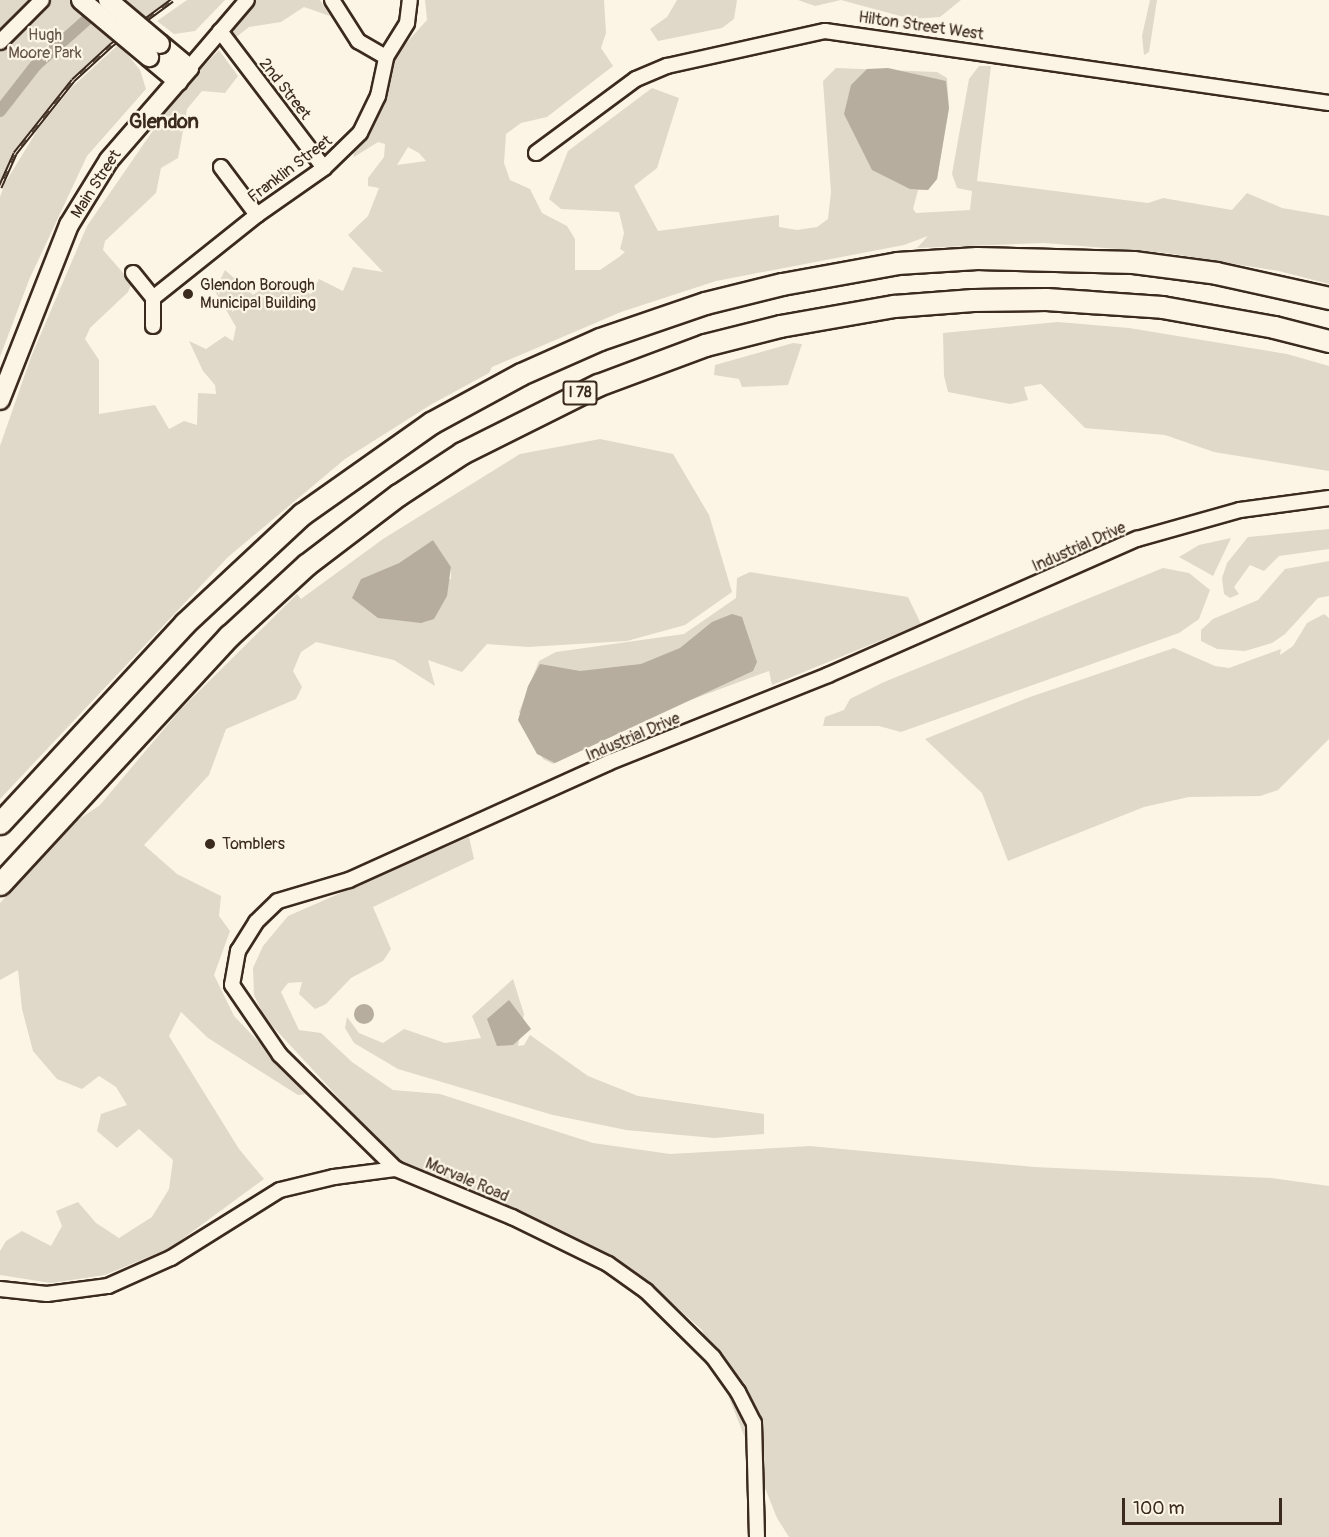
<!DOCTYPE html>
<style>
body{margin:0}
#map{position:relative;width:1329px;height:1537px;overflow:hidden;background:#fcf5e5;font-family:Pangolin,sans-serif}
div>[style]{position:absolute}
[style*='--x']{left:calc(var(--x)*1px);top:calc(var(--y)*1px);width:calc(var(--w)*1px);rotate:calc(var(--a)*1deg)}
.green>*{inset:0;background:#e0d8c8}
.water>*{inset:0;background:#b7ad9e}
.round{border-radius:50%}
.canal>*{height:12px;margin:-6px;padding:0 6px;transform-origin:6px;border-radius:6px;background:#b7ad9e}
.roads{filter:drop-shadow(2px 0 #3b2a1e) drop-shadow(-2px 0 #3b2a1e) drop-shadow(0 2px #3b2a1e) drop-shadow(0 -2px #3b2a1e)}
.minor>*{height:14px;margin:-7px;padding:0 7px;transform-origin:7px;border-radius:7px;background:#fcf5e5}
.major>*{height:18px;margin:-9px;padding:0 9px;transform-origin:9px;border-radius:9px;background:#fcf5e5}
.highway>*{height:21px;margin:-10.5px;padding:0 10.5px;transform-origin:10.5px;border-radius:10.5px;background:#fcf5e5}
.rail>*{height:5px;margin-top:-2.5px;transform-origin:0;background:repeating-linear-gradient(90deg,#fcf5e5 0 9px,#3b2a1e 0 18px);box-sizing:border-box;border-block:2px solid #3b2a1e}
.bridges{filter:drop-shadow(2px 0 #3b2a1e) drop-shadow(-2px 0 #3b2a1e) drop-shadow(0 2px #3b2a1e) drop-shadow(0 -2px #3b2a1e)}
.major-bridge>*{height:18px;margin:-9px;padding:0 9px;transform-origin:9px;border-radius:9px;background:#fcf5e5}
.dots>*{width:16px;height:16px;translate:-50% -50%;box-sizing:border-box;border:3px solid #fcf5e5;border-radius:50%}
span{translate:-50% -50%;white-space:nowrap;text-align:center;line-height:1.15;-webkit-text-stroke:4.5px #fcf5e5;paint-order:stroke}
.shield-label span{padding:2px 4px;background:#fcf5e5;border:2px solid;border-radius:4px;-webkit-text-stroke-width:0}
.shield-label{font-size:15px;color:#3b2a1e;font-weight:700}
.street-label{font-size:16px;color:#3b2a1e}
.park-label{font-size:16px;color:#645648}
.poi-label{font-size:16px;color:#3b2a1e}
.left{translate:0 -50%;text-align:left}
.quarter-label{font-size:20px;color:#3b2a1e;font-weight:700}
.scale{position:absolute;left:1122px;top:1498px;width:160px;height:27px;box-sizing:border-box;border:3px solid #3b2a1e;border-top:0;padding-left:8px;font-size:18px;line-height:21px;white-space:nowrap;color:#3b2a1e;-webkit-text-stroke:4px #fcf5e5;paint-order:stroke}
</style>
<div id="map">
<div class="green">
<i style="clip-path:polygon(0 0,171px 0,111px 45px,73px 80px,15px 153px,0 187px)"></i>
<i style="clip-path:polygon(187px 0,225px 0,195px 31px,174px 34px,157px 21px)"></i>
<i style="clip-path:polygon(256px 0,320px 0,330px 16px,304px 7px,281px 22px,249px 27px,235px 38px,230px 30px)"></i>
<i style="clip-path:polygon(evenodd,425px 0,604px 0,606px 33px,601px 48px,613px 66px,547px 117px,521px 123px,506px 134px,504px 163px,510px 180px,530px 189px,542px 213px,567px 226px,575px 239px,575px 270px,600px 270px,619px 257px,625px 252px,620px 249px,624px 233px,619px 212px,561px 209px,549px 199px,568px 151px,652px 88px,679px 98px,657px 168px,634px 186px,658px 231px,779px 215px,779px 227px,797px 230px,817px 227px,828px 219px,831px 192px,823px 81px,836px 68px,937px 72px,947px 78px,949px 108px,937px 179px,928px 190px,918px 190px,913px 209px,916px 213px,970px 210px,972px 191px,957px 188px,952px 174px,969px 79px,979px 66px,991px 66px,977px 181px,1148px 203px,1163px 198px,1232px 210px,1247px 193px,1282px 208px,1329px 216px,1329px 284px,1279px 271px,1167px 253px,1044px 243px,917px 248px,928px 236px,904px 245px,716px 281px,621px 312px,492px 367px,489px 373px,432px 404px,345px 459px,228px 557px,0 799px,0 446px,31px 357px,87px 226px,181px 90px,219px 50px,238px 76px,225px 93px,202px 91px,187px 109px,178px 158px,161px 168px,156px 193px,105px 241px,103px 250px,132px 283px,128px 292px,90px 328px,85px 339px,99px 360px,99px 414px,155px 405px,169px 429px,184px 421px,197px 425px,198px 393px,216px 394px,215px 385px,203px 371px,189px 341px,206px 349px,225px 336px,233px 341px,236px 327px,215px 291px,225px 270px,253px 295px,276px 280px,311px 294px,319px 279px,343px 291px,353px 267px,383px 272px,348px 235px,368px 216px,379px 188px,368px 186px,368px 178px,384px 157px,385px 144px,378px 142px,354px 157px,353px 151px,373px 121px,398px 52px,427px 20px,425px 0,408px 147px,419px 153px,426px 161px,397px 165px,408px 147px)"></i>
<i style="clip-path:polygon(677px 0,737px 0,734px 19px,722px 28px,658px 41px,650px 29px,667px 17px)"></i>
<i style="clip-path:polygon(798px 0,961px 0,940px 17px,911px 19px,841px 0,815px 6px)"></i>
<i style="clip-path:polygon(1150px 0,1157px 0,1149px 52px,1144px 55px,1142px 36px)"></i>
<i style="clip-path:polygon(119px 44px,140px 70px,146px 89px,87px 156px,29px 280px,0 357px,0 197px,5px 183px,38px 129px,72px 87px)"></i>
<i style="clip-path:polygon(1058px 322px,1129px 328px,1287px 354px,1329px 366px,1329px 471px,1214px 452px,1165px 435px,1085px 428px,1041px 384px,1024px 387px,1028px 400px,1010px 404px,948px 392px,944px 376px,943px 333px)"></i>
<i style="clip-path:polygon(793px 343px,802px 344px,788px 385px,742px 387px,739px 379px,714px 375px,715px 365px)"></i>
<i style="clip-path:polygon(evenodd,600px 439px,673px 454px,709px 515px,732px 592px,685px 625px,627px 641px,528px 647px,487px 644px,462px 672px,428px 660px,435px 686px,394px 660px,316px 642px,301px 652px,293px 671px,302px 687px,296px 699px,226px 729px,209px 775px,144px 845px,177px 874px,221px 896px,219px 916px,230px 931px,214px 975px,234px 1016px,309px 1094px,298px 1095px,208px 1038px,181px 1012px,169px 1036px,239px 1149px,264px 1179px,170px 1248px,105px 1275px,51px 1283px,0 1275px,0 1251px,6px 1241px,22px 1231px,51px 1246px,62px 1226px,56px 1211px,78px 1202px,96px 1223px,119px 1238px,152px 1217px,169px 1189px,173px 1160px,139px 1129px,117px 1148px,97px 1131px,101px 1114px,127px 1105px,116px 1087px,99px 1076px,82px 1089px,57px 1079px,33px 1051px,22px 1009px,18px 970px,0 980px,0 903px,75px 822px,100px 805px,180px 710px,297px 594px,301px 599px,383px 539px,520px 454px,600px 439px,433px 540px,451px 567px,451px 579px,361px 579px,399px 563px,433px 540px)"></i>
<i style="clip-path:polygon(1329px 529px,1329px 549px,1279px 556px,1264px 571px,1250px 565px,1234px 587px,1239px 594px,1230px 598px,1224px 594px,1222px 578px,1227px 563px,1248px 537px)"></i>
<i style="clip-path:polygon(1231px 538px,1213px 576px,1179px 557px,1199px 545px)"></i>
<i style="clip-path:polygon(1329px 561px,1329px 596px,1318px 598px,1285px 634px,1272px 643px,1245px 651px,1217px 649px,1201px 641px,1201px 630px,1213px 619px,1258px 600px,1285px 569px)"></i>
<i style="clip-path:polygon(1163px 568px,1189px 573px,1210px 590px,1199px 619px,1179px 633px,901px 732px,879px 726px,823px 726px,825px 717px,844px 710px,850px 699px,884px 682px)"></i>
<i style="clip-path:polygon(750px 572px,908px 597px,921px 624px,772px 685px,769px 671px,669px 708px,553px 764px,543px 759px,519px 712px,539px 661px,556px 652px,684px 634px,736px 598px,737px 578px)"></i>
<i style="clip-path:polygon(1324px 614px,1329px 618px,1329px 739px,1278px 790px,1260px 796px,1189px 797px,1144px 807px,1008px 861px,982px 793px,925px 739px,1030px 697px,1174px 648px,1215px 666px,1229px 668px,1281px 649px,1280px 655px,1293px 646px,1307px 623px)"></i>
<i style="clip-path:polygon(469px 837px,474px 859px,373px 907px,391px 949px,383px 961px,351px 978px,326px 1004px,315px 1009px,299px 994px,302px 982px,288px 983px,281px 992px,299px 1030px,321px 1033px,352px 1062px,393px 1090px,440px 1094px,593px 1143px,670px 1154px,810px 1146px,1034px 1167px,1271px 1178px,1329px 1186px,1329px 1537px,789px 1537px,777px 1518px,702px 1330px,645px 1279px,604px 1255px,467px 1187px,396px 1160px,265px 1018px,254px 995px,253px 968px,263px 946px,288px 916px)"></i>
<i style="clip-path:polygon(513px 979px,524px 1014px,518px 1046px,524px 1045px,530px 1035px,588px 1076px,638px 1096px,764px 1114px,764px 1134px,714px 1138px,626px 1130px,553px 1115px,398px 1069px,354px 1043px,345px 1028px,347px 1017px,359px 1033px,383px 1043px,404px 1029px,445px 1043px,481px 1038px,472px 1016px)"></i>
</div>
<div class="water">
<i style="clip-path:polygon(888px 68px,946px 81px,949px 108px,937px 179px,928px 190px,910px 189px,872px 170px,844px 114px,851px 85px,867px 69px)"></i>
<i style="clip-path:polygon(433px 540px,451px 567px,447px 596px,434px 619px,421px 623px,378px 618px,352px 598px,361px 579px,399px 563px)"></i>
<i style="clip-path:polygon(732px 614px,742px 617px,757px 662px,753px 671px,555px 763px,537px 754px,518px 720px,528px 686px,540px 664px,580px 671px,641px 664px,680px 648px,712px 622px)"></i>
<i style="clip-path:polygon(509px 1000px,531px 1029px,513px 1045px,497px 1046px,487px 1019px)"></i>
<i class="round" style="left:354px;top:1004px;width:20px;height:20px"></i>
</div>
<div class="canal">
<i style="--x:0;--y:111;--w:58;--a:-52"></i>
<i style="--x:36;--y:65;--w:87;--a:-41.7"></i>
</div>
<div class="roads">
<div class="minor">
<i style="--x:332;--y:0;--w:49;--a:57.6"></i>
<i style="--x:358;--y:41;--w:32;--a:30"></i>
<i style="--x:220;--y:31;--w:172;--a:52.8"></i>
<i style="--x:0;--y:42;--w:59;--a:-45"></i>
<i style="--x:189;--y:68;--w:89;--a:-49.5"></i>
<i style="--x:536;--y:153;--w:124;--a:-36.5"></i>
<i style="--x:636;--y:79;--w:34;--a:-23"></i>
<i style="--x:667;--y:66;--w:162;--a:-12.5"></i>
<i style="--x:825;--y:31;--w:509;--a:8.13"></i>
<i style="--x:221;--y:167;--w:60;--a:53.1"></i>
<i style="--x:133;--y:273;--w:32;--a:51"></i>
<i style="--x:153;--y:298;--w:28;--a:90"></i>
<i style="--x:153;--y:298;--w:133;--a:-38.6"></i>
<i style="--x:257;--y:215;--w:82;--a:-35"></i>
<i style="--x:324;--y:168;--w:50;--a:-44.2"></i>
<i style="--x:360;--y:133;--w:41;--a:-64.1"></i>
<i style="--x:378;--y:96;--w:40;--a:-78"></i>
<i style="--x:386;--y:57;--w:40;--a:-58"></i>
<i style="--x:407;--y:23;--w:23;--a:-83"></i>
<i style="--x:396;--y:1169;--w:163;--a:-135.5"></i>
<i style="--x:280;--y:1055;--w:85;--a:-124.4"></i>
<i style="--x:232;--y:985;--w:35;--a:-80"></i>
<i style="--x:238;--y:951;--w:34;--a:-58"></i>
<i style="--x:256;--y:922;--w:30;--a:-44"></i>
<i style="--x:278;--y:901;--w:74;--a:-16.5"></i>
<i style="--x:349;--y:880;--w:284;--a:-24.3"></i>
<i style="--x:608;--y:763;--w:237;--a:-21.8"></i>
<i style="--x:828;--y:675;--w:338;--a:-23.8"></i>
<i style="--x:1137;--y:539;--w:107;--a:-15.7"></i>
<i style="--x:1240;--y:510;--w:90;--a:-7.7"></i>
<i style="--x:0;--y:1289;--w:47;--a:6.1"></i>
<i style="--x:47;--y:1294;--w:62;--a:-7.5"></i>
<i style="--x:108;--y:1286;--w:69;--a:-24"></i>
<i style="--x:171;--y:1258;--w:128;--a:-32"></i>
<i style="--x:280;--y:1190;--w:56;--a:-13.5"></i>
<i style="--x:334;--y:1177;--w:63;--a:-7.4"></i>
<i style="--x:396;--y:1169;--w:126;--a:22.5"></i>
<i style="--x:512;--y:1217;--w:107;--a:26.1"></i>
<i style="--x:608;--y:1264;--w:47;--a:35.4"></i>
<i style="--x:646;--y:1291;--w:94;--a:44.6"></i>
<i style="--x:713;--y:1357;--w:43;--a:54.5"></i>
<i style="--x:738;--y:1392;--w:35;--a:63"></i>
<i style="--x:754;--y:1423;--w:114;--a:88.5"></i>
</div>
<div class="major">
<i style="--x:149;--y:57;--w:38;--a:40"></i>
<i style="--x:0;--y:400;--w:188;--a:-68.5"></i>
<i style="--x:69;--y:225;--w:76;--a:-58.4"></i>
<i style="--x:109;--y:160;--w:122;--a:-49"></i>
<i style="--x:189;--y:68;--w:38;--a:-140"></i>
</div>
<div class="highway">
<i style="--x:0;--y:823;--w:272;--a:-47.2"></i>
<i style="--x:185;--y:623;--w:160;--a:-43"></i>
<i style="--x:302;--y:514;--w:158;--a:-35.2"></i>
<i style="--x:431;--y:423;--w:102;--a:-28.6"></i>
<i style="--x:521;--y:374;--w:86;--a:-23.9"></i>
<i style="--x:600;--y:339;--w:111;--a:-18.9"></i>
<i style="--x:705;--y:303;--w:79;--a:-13.9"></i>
<i style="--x:782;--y:284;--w:117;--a:-10.3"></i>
<i style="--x:897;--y:263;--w:80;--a:-3.6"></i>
<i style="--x:977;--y:258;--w:156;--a:1.5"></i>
<i style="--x:1133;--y:262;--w:84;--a:7.5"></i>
<i style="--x:1216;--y:273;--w:116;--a:12.5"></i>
<i style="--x:0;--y:884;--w:338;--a:-47.3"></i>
<i style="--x:229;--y:636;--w:105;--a:-42.7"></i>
<i style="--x:306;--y:565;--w:116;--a:-37.3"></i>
<i style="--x:398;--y:495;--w:77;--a:-33.3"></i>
<i style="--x:462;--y:453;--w:152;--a:-26.6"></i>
<i style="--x:598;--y:385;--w:114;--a:-20.5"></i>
<i style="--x:705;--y:345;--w:77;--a:-14.2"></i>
<i style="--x:780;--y:326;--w:116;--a:-10"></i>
<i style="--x:894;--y:306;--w:79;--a:-4.3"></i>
<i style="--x:973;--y:300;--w:73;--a:-0.8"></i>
<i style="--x:1046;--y:299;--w:116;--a:3.9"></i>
<i style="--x:1162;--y:307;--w:114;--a:10.1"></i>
<i style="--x:1274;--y:327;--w:57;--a:14.3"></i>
</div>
</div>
<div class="rail">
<i style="--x:0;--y:187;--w:37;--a:-66"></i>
<i style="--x:15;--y:153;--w:93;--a:-51.5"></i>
<i style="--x:73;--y:80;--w:52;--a:-42.6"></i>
<i style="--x:111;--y:45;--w:76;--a:-36.4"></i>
</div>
<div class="bridges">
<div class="major-bridge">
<i style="--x:81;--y:0;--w:89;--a:40"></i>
<i style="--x:108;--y:0;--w:68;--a:40.2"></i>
</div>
</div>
<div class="dots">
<i style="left:188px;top:294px;background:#3b2a1e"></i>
<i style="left:210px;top:844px;background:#3b2a1e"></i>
</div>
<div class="shield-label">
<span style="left:580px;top:393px">I 78</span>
</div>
<div class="street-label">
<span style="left:921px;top:26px;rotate:8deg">Hilton Street West</span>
<span style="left:285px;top:89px;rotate:52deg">2nd Street</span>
<span style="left:290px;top:169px;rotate:-37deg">Franklin Street</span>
<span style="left:96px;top:184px;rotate:-57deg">Main Street</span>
<span style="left:1079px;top:547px;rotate:-24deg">Industrial Drive</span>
<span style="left:633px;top:737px;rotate:-23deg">Industrial Drive</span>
<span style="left:467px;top:1180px;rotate:23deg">Morvale Road</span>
</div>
<div class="park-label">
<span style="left:45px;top:44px">Hugh<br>Moore Park</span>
</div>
<div class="poi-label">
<span class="left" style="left:200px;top:294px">Glendon Borough<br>Municipal Building</span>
<span class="left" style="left:222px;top:844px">Tomblers</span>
</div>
<div class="quarter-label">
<span style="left:164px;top:121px">Glendon</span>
</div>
<div class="scale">100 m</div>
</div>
